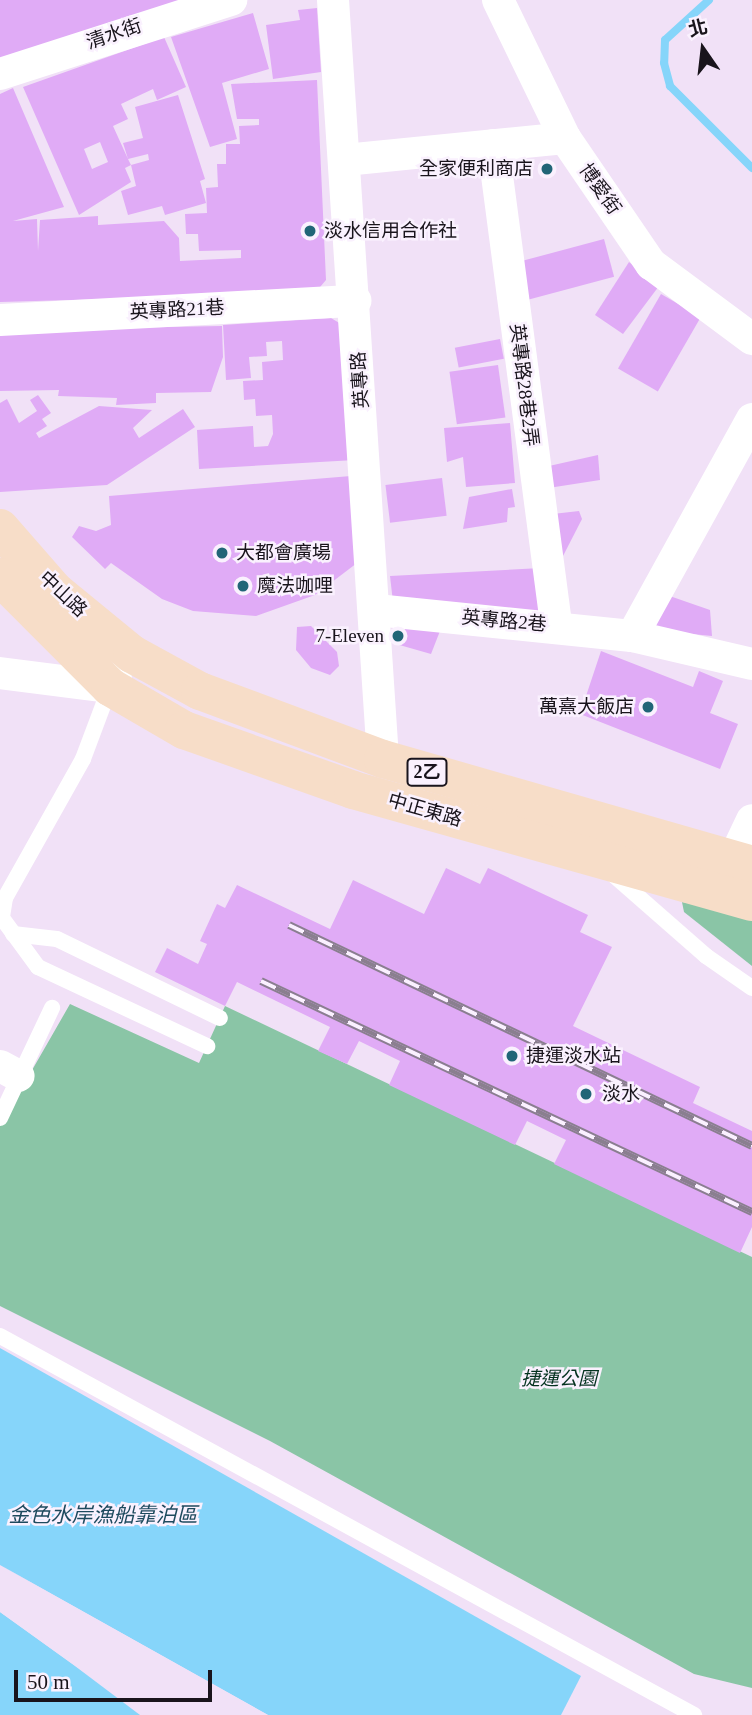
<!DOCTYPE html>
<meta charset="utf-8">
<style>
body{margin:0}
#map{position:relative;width:752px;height:1715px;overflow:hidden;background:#f1e1f7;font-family:"Times New Roman","Noto Sans TC",serif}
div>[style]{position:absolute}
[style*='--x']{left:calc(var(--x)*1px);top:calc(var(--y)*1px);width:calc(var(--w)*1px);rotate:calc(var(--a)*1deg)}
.green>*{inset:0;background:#8ac5a6}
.water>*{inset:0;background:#86d5fa}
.pier>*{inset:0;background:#f1e1f7}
.stream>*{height:8px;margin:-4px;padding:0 4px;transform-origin:4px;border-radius:4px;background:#86d5fa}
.building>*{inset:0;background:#e0abf6;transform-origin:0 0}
.lane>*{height:16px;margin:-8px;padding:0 8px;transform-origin:8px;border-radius:8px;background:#fff}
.street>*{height:32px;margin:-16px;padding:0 16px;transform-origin:16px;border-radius:16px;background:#fff}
.primary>*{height:38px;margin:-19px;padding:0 19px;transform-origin:19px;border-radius:19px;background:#f7ddc8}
.rail>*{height:8px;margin-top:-4px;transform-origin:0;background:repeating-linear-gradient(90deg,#faf1fe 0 16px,#8a7f8f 0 32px);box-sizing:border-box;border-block:2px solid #8a7f8f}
.dots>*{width:19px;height:19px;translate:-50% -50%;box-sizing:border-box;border:4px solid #faf1fe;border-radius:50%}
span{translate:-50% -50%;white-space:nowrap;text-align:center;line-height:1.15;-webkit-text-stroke:5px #faf1fe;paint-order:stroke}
.shield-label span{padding:2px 5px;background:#faf1fe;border:2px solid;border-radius:5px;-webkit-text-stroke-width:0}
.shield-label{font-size:18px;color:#19141c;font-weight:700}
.street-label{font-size:19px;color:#19141c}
.poi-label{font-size:19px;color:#19141c}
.right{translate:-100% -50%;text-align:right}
.left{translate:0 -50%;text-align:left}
.park-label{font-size:19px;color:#04321f;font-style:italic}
.water-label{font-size:21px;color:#1e4a5e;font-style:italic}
.north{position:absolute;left:668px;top:14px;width:70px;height:70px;-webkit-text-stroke:5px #faf1fe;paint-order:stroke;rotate:346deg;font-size:19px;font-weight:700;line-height:28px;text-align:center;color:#19141c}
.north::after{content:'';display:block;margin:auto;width:24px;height:32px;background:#19141c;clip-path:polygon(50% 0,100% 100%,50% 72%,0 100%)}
.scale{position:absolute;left:14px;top:1670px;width:198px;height:32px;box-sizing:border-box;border:4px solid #19141c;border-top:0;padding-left:9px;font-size:21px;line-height:24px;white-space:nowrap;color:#19141c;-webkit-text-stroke:5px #faf1fe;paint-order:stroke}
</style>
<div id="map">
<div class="green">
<i style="clip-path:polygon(682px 902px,752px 912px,752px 966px,684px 912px)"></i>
<i style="clip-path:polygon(70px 1004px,199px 1063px,225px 1006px,752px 1257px,752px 1688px,694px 1674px,270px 1441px,0 1306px,0 1126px)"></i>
</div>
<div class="water">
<i style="clip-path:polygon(0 1348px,581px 1676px,561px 1715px,268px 1715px,0 1565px)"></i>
<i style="clip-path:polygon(0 1612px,75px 1666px,140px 1715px,0 1715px)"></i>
</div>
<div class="pier">
<i style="clip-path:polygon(0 1565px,268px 1715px,261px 1715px)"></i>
<i style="clip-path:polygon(2px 1609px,77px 1663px,144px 1715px,0 1612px)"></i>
</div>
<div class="stream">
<i style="--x:709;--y:0;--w:59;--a:137.7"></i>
<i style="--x:665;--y:40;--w:23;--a:92"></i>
<i style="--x:664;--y:63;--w:24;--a:75"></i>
<i style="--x:670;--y:86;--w:116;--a:45"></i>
</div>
<div class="building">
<i style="clip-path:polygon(0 0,189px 0,0 63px)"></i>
<i style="clip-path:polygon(317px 8px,321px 72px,273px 79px,266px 25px,300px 20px,298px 10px)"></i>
<i style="clip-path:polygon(253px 13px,269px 69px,222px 83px,237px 139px,210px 147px,171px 37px)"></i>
<i style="clip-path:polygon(evenodd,164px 37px,186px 87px,157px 100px,153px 89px,121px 104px,128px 119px,113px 126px,128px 159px,123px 143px,143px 138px,135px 107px,178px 95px,205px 179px,200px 181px,206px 203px,165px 215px,162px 206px,128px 215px,121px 191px,136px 186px,131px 165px,125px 168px,131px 182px,79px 215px,23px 87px,164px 37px,100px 142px,108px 162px,92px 169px,84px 149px,100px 142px,164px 37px,148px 154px,149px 160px,131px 165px,128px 159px,148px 154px)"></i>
<i style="clip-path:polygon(317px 80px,326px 280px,315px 293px,0 302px,0 94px,13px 88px,64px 207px,13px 221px,37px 219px,38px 251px,40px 220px,98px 216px,98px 225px,164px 221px,179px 238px,180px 261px,241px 258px,241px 250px,199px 251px,198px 234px,186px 234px,185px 214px,207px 213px,206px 188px,218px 187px,217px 164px,226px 164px,226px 144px,240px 144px,239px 126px,259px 125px,259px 119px,237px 119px,231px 84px)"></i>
<i style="left:604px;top:239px;width:39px;height:93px;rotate:75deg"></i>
<i style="clip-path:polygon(629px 262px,659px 286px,623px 334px,595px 315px)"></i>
<i style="left:661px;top:294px;width:46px;height:86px;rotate:30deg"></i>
<i style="clip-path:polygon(331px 318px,341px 324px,355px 460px,199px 469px,197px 430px,253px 426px,254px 447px,268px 446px,273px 434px,272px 415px,256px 416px,255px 399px,244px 400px,243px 381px,263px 380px,262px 362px,283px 360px,282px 341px,266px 342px,267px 356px,249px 357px,251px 378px,226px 380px,223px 325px)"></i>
<i style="clip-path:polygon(222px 326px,223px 357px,211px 392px,156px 393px,156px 403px,116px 405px,117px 398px,58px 396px,59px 390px,0 391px,0 330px)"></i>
<i style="left:500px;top:339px;width:20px;height:46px;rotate:79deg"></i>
<i style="left:498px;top:365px;width:53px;height:49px;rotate:82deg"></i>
<i style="clip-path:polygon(38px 395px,51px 413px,42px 419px,47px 426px,36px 433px,39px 438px,99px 406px,152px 410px,133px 428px,139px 438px,183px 409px,195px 427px,107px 485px,0 492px,0 403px,7px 399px,19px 423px,37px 411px,30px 400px)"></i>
<i style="clip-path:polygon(510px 423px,515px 483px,466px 487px,463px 457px,447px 462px,444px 428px)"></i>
<i style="clip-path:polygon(598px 455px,600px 480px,542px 489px,540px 468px)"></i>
<i style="clip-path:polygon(351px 476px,357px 563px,315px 595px,256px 616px,193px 611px,162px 599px,111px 563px,105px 569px,72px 537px,79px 526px,96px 531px,111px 525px,109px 496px)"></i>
<i style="left:442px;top:478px;width:38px;height:57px;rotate:83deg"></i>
<i style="clip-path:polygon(512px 489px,515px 507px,508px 508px,507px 522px,463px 529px,469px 497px)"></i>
<i style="clip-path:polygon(579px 511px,582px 519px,563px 556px,544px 515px)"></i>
<i style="clip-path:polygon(541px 568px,544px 614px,393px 602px,390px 576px)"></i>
<i style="clip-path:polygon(661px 593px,710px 610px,712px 636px,641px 629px)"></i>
<i style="clip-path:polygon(394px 622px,440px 631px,431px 654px,396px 644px)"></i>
<i style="clip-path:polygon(311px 626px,337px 652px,339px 666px,330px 675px,311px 668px,296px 650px,297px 627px)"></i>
<i style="clip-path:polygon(601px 651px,693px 687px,699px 671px,723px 681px,710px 713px,738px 724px,720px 769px,580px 714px)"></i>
<i style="clip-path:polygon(446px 868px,480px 884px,488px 868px,588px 915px,580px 932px,612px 947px,573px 1026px,700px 1087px,693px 1103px,752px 1131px,752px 1227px,740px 1253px,554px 1164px,566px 1140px,527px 1121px,515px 1145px,389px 1085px,400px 1061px,359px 1041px,347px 1064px,318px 1051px,330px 1027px,237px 982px,225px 1006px,155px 972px,167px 948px,198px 964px,207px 944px,200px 941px,217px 904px,225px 908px,237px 885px,330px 929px,353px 880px,424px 914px)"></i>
</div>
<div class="lane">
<i style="--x:110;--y:687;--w:77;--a:110.6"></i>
<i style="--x:83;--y:759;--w:159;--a:119.3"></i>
<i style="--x:5;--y:898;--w:20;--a:99"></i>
<i style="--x:2;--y:918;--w:61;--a:53.7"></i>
<i style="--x:38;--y:967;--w:187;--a:25.1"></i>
<i style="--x:609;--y:871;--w:129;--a:41.2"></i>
<i style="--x:706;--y:956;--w:56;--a:34.8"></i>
<i style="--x:13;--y:934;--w:44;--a:6.5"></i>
<i style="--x:57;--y:939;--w:181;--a:25.9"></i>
<i style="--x:0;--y:1118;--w:122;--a:-64.7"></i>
<i style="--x:0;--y:1336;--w:791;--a:28.64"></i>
</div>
<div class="street">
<i style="--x:333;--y:0;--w:761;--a:86.23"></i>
<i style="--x:498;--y:0;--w:153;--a:64.1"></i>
<i style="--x:565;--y:138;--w:153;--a:55.7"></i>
<i style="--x:651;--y:264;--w:126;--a:36.6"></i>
<i style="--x:0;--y:74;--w:243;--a:-17.8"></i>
<i style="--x:493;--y:145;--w:484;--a:82.5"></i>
<i style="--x:345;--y:160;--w:221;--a:-5.7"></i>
<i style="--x:0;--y:320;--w:356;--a:-3.1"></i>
<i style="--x:752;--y:419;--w:248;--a:118.9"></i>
<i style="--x:632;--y:636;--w:123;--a:13.1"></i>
<i style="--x:376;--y:610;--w:257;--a:5.8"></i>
<i style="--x:0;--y:673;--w:111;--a:7.3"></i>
<i style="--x:110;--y:687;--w:10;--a:-53"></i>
<i style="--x:733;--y:860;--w:44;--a:-64.6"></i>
<i style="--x:0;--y:1066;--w:21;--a:28"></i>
</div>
<div class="primary">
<i style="--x:0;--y:528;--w:84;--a:48.9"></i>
<i style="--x:55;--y:591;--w:99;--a:39.3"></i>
<i style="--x:132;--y:654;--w:77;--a:28.6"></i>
<i style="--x:200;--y:691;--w:195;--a:20.4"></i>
<i style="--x:383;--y:759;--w:384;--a:16"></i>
<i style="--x:0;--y:577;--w:156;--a:45"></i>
<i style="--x:110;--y:687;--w:86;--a:30.2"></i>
<i style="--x:184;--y:730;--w:179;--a:19.5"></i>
<i style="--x:353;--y:790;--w:414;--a:15.7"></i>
</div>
<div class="rail">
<i style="--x:289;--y:925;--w:513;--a:25.52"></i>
<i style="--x:261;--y:981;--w:543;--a:25.2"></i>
</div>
<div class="dots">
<i style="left:547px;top:169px;background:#216577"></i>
<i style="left:310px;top:231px;background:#216577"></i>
<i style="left:222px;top:553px;background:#216577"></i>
<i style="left:243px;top:586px;background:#216577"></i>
<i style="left:398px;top:636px;background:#216577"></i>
<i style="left:648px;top:707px;background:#216577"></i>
<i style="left:512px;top:1056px;background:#216577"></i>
<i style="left:586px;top:1094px;background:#216577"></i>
</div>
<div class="shield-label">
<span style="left:427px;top:772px">2乙</span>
</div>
<div class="street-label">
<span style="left:114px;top:34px;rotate:-19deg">清水街</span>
<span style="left:600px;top:189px;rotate:55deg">博愛街</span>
<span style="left:177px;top:310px;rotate:-3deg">英專路21巷</span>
<span style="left:360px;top:380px;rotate:-94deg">英專路</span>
<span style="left:524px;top:385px;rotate:83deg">英專路28巷2弄</span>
<span style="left:63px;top:594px;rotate:43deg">中山路</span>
<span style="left:504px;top:621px;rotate:5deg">英專路2巷</span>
<span style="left:425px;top:810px;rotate:16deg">中正東路</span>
</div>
<div class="poi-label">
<span class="right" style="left:533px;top:169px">全家便利商店</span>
<span class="left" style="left:324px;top:231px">淡水信用合作社</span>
<span class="left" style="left:236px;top:553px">大都會廣場</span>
<span class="left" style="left:257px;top:586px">魔法咖哩</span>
<span class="right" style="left:384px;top:636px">7-Eleven</span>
<span class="right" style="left:634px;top:707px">萬熹大飯店</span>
<span class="left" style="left:526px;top:1056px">捷運淡水站</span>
<span class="left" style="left:602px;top:1094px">淡水</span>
</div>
<div class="park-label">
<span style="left:559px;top:1379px">捷運公園</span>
</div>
<div class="water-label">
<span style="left:103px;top:1515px">金色水岸漁船靠泊區</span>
</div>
<div class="north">北</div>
<div class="scale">50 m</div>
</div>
